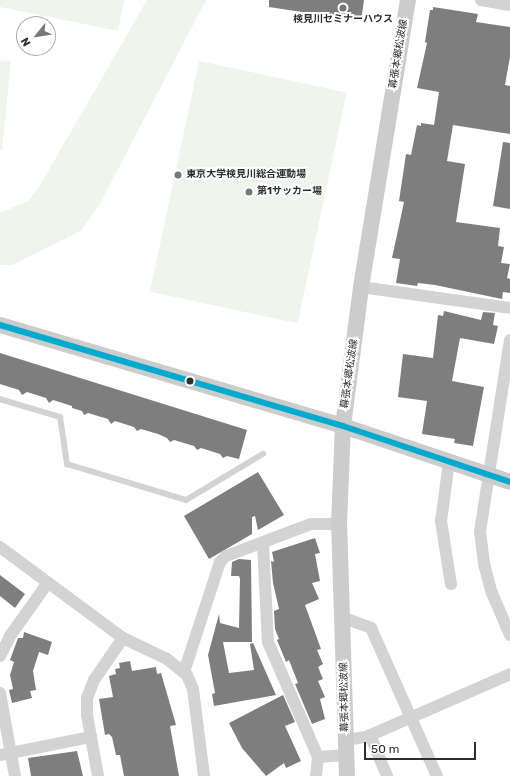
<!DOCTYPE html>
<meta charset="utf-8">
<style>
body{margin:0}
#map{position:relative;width:510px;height:776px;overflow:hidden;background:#fff;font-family:Rubik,"Noto Sans JP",sans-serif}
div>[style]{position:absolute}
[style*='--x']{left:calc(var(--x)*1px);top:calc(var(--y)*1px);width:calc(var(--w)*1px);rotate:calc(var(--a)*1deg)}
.green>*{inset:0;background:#eff5eb;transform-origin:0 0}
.building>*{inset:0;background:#7e7e7e}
.lane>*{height:6px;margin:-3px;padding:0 3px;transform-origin:3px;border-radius:3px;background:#d3d3d3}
.street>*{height:12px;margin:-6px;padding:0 6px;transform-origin:6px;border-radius:6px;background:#d3d3d3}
.secondary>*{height:16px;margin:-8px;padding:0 8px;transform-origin:8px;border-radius:8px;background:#ccc}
.bus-1>*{height:6px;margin:-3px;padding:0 3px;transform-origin:3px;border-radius:3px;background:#00a9ce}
.dots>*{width:11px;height:11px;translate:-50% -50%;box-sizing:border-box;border:2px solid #fff;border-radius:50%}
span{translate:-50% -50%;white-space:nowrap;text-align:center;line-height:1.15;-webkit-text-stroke:4px #fff;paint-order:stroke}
.poi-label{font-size:10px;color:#2e2e2e;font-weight:700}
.left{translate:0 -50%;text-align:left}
.street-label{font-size:10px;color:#2e2e2e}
.north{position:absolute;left:16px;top:16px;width:40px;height:40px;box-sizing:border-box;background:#fff;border:1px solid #ababab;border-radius:50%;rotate:240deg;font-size:11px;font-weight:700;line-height:16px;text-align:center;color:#2e2e2e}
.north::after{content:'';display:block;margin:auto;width:14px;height:18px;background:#777;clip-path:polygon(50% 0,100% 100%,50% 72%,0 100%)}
.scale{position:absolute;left:364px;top:742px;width:112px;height:18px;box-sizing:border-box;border:2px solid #2e2e2e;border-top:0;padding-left:5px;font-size:12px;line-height:14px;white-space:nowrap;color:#2e2e2e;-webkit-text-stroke:3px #fff;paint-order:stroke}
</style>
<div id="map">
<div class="green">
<i style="clip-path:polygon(0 0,124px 0,118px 31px,0 7px)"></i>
<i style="clip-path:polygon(147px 0,206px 0,101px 202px,81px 231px,12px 265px,0 265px,0 213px,28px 201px,39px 187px)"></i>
<i style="clip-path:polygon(0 60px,11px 61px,2px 150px,0 150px)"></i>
<i style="left:199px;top:61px;width:151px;height:236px;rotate:12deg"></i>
</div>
<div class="building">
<i style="clip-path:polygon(269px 0,364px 0,361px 21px,269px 7px)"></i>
<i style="clip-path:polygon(433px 7px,478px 14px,476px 22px,510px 27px,510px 57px,505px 85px,510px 86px,510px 134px,453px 125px,447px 161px,465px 164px,456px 222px,500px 228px,498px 246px,504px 247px,501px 263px,510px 264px,507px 278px,510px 279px,510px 293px,503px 292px,502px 299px,435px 285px,418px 283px,417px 286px,396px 283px,400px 259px,392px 258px,404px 202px,399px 201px,406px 154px,411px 155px,417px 125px,421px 126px,421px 123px,434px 125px,439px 92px,417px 88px,427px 43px,425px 42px,430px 10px,433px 10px)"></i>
<i style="clip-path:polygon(503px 142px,510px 143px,510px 209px,493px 206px)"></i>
<i style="clip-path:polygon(444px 311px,481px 320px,483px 312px,495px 313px,493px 325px,498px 326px,494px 344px,460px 338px,452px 381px,484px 387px,473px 446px,454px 443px,455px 439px,422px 434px,427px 401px,398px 397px,403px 354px,433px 358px,438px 315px,443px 316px)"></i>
<i style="clip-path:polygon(0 353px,247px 430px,239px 459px,227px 456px,223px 458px,220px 454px,201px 448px,197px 450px,194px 446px,174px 440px,170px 442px,167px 438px,158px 434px,141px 429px,137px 431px,134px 427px,115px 421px,111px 424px,108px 419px,88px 413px,84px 415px,82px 411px,72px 408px,72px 406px,53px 400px,49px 403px,46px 398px,27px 392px,22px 395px,19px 390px,0 384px)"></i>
<i style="clip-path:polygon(258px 472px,284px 515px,258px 530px,255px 516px,252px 517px,252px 534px,209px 559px,184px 516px)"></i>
<i style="clip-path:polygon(315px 538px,320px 553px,315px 554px,320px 581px,312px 583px,319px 599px,305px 605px,321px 649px,317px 650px,323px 664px,318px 667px,323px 679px,318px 681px,325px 697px,320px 699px,325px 719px,312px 724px,295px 684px,298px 683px,289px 660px,286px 662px,277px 640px,279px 639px,275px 629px,274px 611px,279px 609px,273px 583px,271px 561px,274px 562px,272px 552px)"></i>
<i style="clip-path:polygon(239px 559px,251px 560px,252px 642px,223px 642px,229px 673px,254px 670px,250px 644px,253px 643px,276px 695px,214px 706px,212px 694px,215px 693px,208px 655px,219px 614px,220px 623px,239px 628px,240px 579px,239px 576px,231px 576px,232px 562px)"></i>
<i style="clip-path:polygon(0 575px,25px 594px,15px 608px,0 596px)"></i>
<i style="clip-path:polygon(24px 632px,52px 642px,48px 655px,39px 652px,33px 671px,36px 690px,30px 691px,32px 698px,12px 703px,9px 690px,13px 689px,10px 675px,14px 662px,10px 660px,18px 638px,23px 638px)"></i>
<i style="clip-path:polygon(130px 661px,132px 671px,156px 667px,157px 674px,161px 673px,176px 725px,170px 726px,179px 776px,124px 776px,120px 755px,116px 755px,112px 737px,109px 734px,105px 735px,99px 699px,113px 697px,109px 676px,116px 674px,115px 669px,120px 668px,119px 663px)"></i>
<i style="clip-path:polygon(283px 695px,295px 722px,285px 726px,301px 761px,286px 768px,284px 763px,266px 776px,242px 748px,229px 723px)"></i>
<i style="clip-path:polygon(77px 751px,83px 776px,31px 776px,28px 758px)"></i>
</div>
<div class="lane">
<i style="--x:0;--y:399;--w:63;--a:16.7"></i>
<i style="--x:60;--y:417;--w:48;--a:81.5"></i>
<i style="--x:67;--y:464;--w:124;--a:16.8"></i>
<i style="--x:186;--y:500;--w:90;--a:-30.9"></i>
</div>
<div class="street">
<i style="--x:481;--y:0;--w:29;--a:10"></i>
<i style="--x:361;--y:287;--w:150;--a:8"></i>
<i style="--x:510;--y:340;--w:193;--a:98.9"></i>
<i style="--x:480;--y:531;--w:33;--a:83"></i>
<i style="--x:484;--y:564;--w:30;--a:75"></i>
<i style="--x:492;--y:593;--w:46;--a:66.8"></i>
<i style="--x:449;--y:462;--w:60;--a:97.7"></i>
<i style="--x:441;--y:521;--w:64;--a:81"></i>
<i style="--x:263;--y:544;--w:98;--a:87.1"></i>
<i style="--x:268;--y:642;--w:125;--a:66.5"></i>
<i style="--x:318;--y:757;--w:29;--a:-4"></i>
<i style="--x:0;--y:547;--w:153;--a:36.5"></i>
<i style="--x:123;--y:638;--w:49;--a:25.5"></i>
<i style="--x:167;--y:659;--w:26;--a:39"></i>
<i style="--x:187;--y:675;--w:15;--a:67"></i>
<i style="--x:193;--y:689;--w:88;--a:82.8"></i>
<i style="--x:344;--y:618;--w:29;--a:20"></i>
<i style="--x:371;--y:628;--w:162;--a:66"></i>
<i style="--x:0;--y:656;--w:22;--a:-63"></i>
<i style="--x:10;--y:636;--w:64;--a:-54.6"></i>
<i style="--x:184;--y:672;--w:116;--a:-71.9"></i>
<i style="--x:220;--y:562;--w:8;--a:-45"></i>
<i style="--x:226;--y:556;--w:91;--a:-20.6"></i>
<i style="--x:311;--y:524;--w:28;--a:0"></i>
<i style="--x:0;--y:693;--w:84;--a:79.8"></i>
<i style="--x:370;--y:735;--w:44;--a:67.5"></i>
<i style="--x:346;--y:740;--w:20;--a:-9"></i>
<i style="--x:366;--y:737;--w:157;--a:-23.6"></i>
<i style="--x:0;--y:755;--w:93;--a:-11.2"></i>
<i style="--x:98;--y:776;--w:62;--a:-100.2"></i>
<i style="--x:87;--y:715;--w:17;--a:-90"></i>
<i style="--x:87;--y:698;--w:19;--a:-69"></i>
<i style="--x:94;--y:680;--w:51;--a:-55.4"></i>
<i style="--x:316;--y:776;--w:19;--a:-84"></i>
</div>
<div class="secondary">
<i style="--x:0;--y:325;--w:358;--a:16.4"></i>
<i style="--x:343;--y:426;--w:176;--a:18.5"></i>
<i style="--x:347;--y:776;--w:252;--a:-91.8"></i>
<i style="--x:339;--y:524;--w:98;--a:-87.7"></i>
<i style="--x:343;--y:426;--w:140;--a:-82.6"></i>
<i style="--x:361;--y:287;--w:291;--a:-80.7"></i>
</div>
<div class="bus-1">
<i style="--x:0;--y:325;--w:358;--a:16.4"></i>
<i style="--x:343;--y:426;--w:176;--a:18.5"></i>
</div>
<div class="dots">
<i style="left:343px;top:8px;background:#777"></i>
<i style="left:178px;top:175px;background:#777"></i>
<i style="left:249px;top:192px;background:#777"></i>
<i style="left:190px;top:381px;background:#2e2e2e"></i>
</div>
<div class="poi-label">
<span style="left:343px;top:20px">検見川セミナーハウス</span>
<span class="left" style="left:186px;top:175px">東京大学検見川総合運動場</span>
<span class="left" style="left:257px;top:192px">第1サッカー場</span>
</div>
<div class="street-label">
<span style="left:399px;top:54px;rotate:-81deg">幕張本郷松波線</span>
<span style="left:350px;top:374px;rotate:-82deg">幕張本郷松波線</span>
<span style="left:345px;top:697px;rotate:-91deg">幕張本郷松波線</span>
</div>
<div class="north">N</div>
<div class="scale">50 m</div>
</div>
